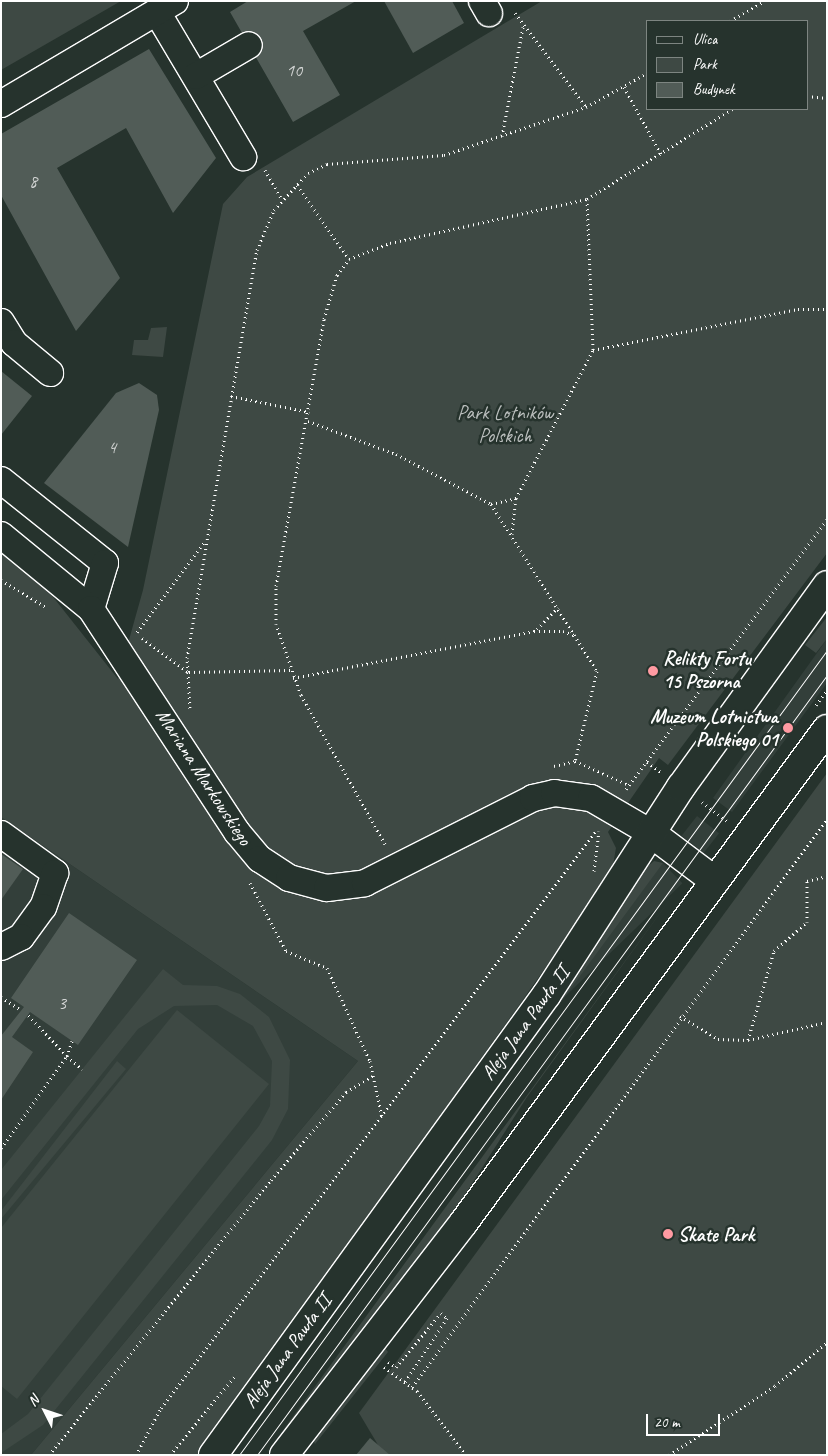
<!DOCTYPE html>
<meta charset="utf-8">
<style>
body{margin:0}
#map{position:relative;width:828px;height:1456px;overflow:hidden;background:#26332d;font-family:Caveat,sans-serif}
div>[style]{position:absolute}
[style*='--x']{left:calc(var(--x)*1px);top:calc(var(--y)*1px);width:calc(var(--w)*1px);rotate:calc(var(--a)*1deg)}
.built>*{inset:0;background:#333f3a;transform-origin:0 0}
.green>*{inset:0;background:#3e4944}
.building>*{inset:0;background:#515c57}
.path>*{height:3px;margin-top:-1.5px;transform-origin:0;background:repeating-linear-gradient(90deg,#fff 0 1px,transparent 0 5px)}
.roads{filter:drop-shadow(1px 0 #fff) drop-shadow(-1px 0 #fff) drop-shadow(0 1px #fff) drop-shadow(0 -1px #fff)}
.minor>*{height:26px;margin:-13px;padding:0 13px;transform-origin:13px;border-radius:13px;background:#26332d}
.major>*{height:28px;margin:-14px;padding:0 14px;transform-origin:14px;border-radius:14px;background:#26332d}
.tram>*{height:1px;margin:-0.5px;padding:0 0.5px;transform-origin:0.5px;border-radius:0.5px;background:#fff}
.dots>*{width:14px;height:14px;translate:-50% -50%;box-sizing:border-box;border:2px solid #26332d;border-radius:50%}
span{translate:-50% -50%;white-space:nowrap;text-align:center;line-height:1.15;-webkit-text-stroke:5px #26332d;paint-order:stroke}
.number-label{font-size:18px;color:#d4d6d5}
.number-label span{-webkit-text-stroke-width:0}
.park-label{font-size:20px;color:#bbbfbe}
.poi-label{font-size:20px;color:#fff;font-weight:700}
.left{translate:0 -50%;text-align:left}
.right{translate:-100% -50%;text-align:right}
.street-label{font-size:20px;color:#fff}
.frame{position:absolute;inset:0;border:2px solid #fff;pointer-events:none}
.legend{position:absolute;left:646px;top:20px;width:162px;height:90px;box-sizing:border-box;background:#26332d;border:1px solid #7d8581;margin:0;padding:6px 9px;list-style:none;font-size:15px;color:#fff}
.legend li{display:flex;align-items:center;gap:10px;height:25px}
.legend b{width:25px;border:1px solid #7d8581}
.north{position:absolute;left:20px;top:1386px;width:50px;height:50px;-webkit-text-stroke:4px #26332d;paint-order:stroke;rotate:311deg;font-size:14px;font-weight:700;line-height:20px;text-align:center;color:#fff}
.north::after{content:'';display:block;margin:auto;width:18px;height:22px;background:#fff;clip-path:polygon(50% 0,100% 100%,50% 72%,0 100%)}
.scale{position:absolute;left:646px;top:1414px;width:74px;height:22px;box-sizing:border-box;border:2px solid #fff;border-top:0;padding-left:6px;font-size:15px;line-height:18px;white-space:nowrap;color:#fff;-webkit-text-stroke:4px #26332d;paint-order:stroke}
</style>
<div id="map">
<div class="built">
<i style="clip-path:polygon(827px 639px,827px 683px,732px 812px,713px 798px)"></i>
<i style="left:697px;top:816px;width:28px;height:25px;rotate:38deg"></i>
<i style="clip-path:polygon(1px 817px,358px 1061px,31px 1455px,1px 1455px)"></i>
<i style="left:663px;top:863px;width:28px;height:732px;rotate:46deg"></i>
</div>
<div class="green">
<i style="clip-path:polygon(1px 1px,121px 1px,1px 70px)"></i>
<i style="clip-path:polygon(evenodd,542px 1px,827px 1px,827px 553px,668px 765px,659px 758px,608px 832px,616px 848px,613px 865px,551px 960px,198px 1455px,31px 1455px,358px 1061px,1px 817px,1px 549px,38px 578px,118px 679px,143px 590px,223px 204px,247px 177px,542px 1px,647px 21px,807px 21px,807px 109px,647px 109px,647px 21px)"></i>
<i style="clip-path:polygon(167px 327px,163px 357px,132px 355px,134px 340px,148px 340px,151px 328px)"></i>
<i style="clip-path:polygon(827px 617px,827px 639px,816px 653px,805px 645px)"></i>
<i style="clip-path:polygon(827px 773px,827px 1455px,384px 1455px,359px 1413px)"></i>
<i style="clip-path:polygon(654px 861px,663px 863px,228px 1455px,545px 1021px,643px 870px)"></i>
<i style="clip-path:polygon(679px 887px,527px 1097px,456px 1209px,265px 1455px)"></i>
<i style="clip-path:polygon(163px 969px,183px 985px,217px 986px,240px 994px,269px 1017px,290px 1060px,288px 1109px,272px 1140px,43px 1425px,1px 1453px,1px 1434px,28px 1414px,259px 1126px,270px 1106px,272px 1061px,253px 1026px,217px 1005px,174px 1006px,138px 1029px,1px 1200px,1px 1170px)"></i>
<i style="clip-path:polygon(177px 1010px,269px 1084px,17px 1399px,1px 1386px,1px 1228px)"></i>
<i style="clip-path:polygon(117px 1061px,126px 1069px,1px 1219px,1px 1211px)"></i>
<i style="clip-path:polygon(385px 1348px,388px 1352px,315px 1444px,312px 1438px)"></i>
</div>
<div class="building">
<i style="clip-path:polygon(248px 1px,356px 1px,303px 31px,340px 95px,293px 122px,230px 12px)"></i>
<i style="clip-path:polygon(384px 1px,452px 1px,464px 23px,413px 53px)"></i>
<i style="clip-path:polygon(149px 49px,216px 158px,173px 213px,126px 128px,57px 168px,120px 278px,76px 331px,1px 195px,1px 134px)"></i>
<i style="clip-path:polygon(1px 371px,32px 396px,1px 435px)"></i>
<i style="clip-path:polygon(139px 383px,157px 395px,159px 410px,128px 547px,44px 483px,116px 393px)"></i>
<i style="clip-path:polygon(1px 854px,23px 869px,1px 900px)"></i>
<i style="clip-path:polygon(69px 913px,137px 960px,78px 1045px,30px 1012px,12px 1037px,33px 1052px,1px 1100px,1px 1036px,24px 1007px,11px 998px)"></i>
<i style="clip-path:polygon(370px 1438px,390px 1455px,356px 1455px)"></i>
</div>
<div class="path">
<i style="--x:515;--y:13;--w:118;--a:52.9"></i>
<i style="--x:730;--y:21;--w:39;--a:-30"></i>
<i style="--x:624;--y:87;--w:79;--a:61.2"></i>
<i style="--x:807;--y:96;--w:20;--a:6"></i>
<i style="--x:502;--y:136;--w:111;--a:-79.1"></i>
<i style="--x:265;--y:170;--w:34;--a:60"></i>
<i style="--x:297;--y:185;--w:90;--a:54.9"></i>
<i style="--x:587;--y:199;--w:151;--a:87.7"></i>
<i style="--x:231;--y:396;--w:80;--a:11.6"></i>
<i style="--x:308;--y:421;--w:94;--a:20.6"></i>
<i style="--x:396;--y:454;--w:107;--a:27.8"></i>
<i style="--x:491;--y:504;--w:198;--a:57.6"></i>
<i style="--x:597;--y:671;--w:93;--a:103.7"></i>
<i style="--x:491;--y:504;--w:26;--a:-13"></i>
<i style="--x:512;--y:534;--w:36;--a:-84"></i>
<i style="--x:516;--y:498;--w:167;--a:-62.5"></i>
<i style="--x:593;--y:350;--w:209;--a:-11.3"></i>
<i style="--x:798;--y:309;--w:29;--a:0"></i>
<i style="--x:1;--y:580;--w:52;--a:31"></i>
<i style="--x:537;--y:629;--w:30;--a:-46"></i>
<i style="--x:137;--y:632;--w:114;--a:-53.2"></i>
<i style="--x:142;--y:638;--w:57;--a:36.5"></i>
<i style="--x:188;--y:672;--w:39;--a:87"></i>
<i style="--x:290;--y:670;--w:102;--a:178.9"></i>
<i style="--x:188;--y:672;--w:14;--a:-94"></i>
<i style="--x:187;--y:658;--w:414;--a:-80.3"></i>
<i style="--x:257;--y:250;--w:43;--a:-67"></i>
<i style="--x:274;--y:210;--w:50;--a:-47.4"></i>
<i style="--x:308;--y:173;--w:21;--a:-25"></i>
<i style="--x:327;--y:164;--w:117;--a:-4.4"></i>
<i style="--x:444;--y:155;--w:150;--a:-18.7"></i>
<i style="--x:586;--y:107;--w:70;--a:-29.1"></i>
<i style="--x:293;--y:678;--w:246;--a:-11"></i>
<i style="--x:534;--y:631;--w:29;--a:0"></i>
<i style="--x:563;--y:631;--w:14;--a:21"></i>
<i style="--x:816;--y:705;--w:19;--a:-54"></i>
<i style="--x:647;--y:762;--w:17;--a:36"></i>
<i style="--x:554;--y:766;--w:22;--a:-13"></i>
<i style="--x:575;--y:761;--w:59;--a:24"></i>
<i style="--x:626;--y:789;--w:337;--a:-53.3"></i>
<i style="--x:702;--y:802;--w:31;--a:37"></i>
<i style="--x:385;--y:844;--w:171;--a:-119.4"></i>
<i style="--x:301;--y:695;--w:75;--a:-109.4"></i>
<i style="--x:276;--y:624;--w:38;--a:-90"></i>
<i style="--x:276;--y:586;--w:271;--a:-79.8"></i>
<i style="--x:324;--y:319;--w:46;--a:-73.5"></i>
<i style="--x:337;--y:275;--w:20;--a:-53"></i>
<i style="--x:349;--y:259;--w:44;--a:-21.3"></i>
<i style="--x:390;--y:243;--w:202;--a:-12.6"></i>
<i style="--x:587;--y:199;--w:171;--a:-31.8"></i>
<i style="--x:594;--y:871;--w:40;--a:-82.9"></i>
<i style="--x:250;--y:883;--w:77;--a:62.1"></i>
<i style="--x:286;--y:951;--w:44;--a:22.5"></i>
<i style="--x:327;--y:968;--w:102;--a:65.2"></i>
<i style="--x:370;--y:1061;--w:57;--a:77.9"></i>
<i style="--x:1;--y:997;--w:24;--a:33"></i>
<i style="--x:680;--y:1016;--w:44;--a:31.2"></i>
<i style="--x:718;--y:1039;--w:30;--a:2"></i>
<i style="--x:748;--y:1040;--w:81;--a:-12.8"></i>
<i style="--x:748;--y:1040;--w:93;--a:-73.7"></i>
<i style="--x:774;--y:951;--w:44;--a:-41.3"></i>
<i style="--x:807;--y:922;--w:41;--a:-90"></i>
<i style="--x:807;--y:881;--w:21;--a:-14"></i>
<i style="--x:72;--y:1041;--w:16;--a:108"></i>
<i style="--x:67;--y:1056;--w:20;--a:41"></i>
<i style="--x:1;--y:1148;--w:113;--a:-54.3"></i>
<i style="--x:67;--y:1056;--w:57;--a:-133.6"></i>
<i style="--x:388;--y:1362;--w:9;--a:32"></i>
<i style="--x:396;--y:1367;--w:70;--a:-50.2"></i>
<i style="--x:441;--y:1313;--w:8;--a:40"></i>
<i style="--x:447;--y:1318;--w:77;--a:123.3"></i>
<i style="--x:384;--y:1367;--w:41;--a:36"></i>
<i style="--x:417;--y:1391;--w:81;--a:52.6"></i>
<i style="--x:412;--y:1387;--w:703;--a:-53.85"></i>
<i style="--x:49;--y:1455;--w:353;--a:-51.1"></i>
<i style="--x:271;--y:1180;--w:116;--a:-49.6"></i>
<i style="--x:346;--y:1092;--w:33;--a:-31"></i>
<i style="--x:136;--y:1455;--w:53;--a:-62"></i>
<i style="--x:161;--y:1408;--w:723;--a:-52.99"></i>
<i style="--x:170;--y:1455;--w:102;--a:-50.6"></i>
<i style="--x:669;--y:1455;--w:126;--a:-33.1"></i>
<i style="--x:775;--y:1386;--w:68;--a:-40.2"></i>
</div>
<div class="roads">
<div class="minor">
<i style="--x:482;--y:1;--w:14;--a:60"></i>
<i style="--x:157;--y:12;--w:169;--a:59.3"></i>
<i style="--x:196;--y:76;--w:61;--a:-30.3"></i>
<i style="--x:1;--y:104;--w:202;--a:-30.6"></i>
<i style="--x:1;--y:322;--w:25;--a:58"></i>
<i style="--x:14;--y:343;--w:47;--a:39.8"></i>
<i style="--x:1;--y:480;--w:133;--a:38.6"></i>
<i style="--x:105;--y:563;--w:48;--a:106.9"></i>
<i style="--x:1;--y:535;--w:117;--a:39.4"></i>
<i style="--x:91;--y:609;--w:267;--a:56.8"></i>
<i style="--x:237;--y:832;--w:35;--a:50"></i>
<i style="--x:260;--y:859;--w:35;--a:33"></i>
<i style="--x:289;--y:878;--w:39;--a:15"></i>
<i style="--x:327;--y:888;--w:38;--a:-7"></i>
<i style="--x:365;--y:883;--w:188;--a:-26.8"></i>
<i style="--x:533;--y:798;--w:22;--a:-13"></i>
<i style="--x:554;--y:793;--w:37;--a:8"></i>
<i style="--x:591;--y:798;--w:69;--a:30.3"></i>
<i style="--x:1;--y:834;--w:67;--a:35.8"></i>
<i style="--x:55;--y:873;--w:36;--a:109"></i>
<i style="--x:43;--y:907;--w:37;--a:126"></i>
<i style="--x:21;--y:937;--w:22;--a:153"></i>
</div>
<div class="major">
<i style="--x:651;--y:833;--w:80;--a:36.9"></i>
<i style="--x:213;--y:1455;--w:569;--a:-54.08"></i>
<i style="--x:547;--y:994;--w:247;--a:-57.1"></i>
<i style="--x:681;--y:787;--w:249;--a:-54.1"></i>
<i style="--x:284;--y:1455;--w:294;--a:-52.3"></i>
<i style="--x:464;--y:1222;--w:612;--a:-53.64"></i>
</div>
</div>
<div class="tram">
<i style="--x:239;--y:1455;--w:997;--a:-53.85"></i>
<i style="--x:257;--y:1455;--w:966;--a:-53.84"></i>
</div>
<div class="dots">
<i style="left:653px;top:671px;background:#ff9aa2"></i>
<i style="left:788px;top:728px;background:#ff9aa2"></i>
<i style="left:668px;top:1234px;background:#ff9aa2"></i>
</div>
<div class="number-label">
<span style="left:294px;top:70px">10</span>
<span style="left:33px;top:181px">8</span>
<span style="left:112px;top:447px">4</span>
<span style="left:62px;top:1003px">3</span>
</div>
<div class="park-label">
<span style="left:505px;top:424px">Park Lotników<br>Polskich</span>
</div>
<div class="poi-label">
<span class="left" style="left:663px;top:670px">Relikty Fortu<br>15 Pszorna</span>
<span class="right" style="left:778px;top:728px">Muzeum Lotnictwa<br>Polskiego 01</span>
<span class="left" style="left:678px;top:1234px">Skate Park</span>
</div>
<div class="street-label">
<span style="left:204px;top:777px;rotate:57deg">Mariana Markowskiego</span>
<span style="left:525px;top:1023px;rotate:-54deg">Aleja Jana Pawła II</span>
<span style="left:287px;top:1351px;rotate:-54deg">Aleja Jana Pawła II</span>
</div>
<div class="frame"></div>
<ul class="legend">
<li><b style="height:6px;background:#26332d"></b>Ulica</li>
<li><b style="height:14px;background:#3e4944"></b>Park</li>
<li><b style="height:14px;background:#515c57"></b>Budynek</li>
</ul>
<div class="north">N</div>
<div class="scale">20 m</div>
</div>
